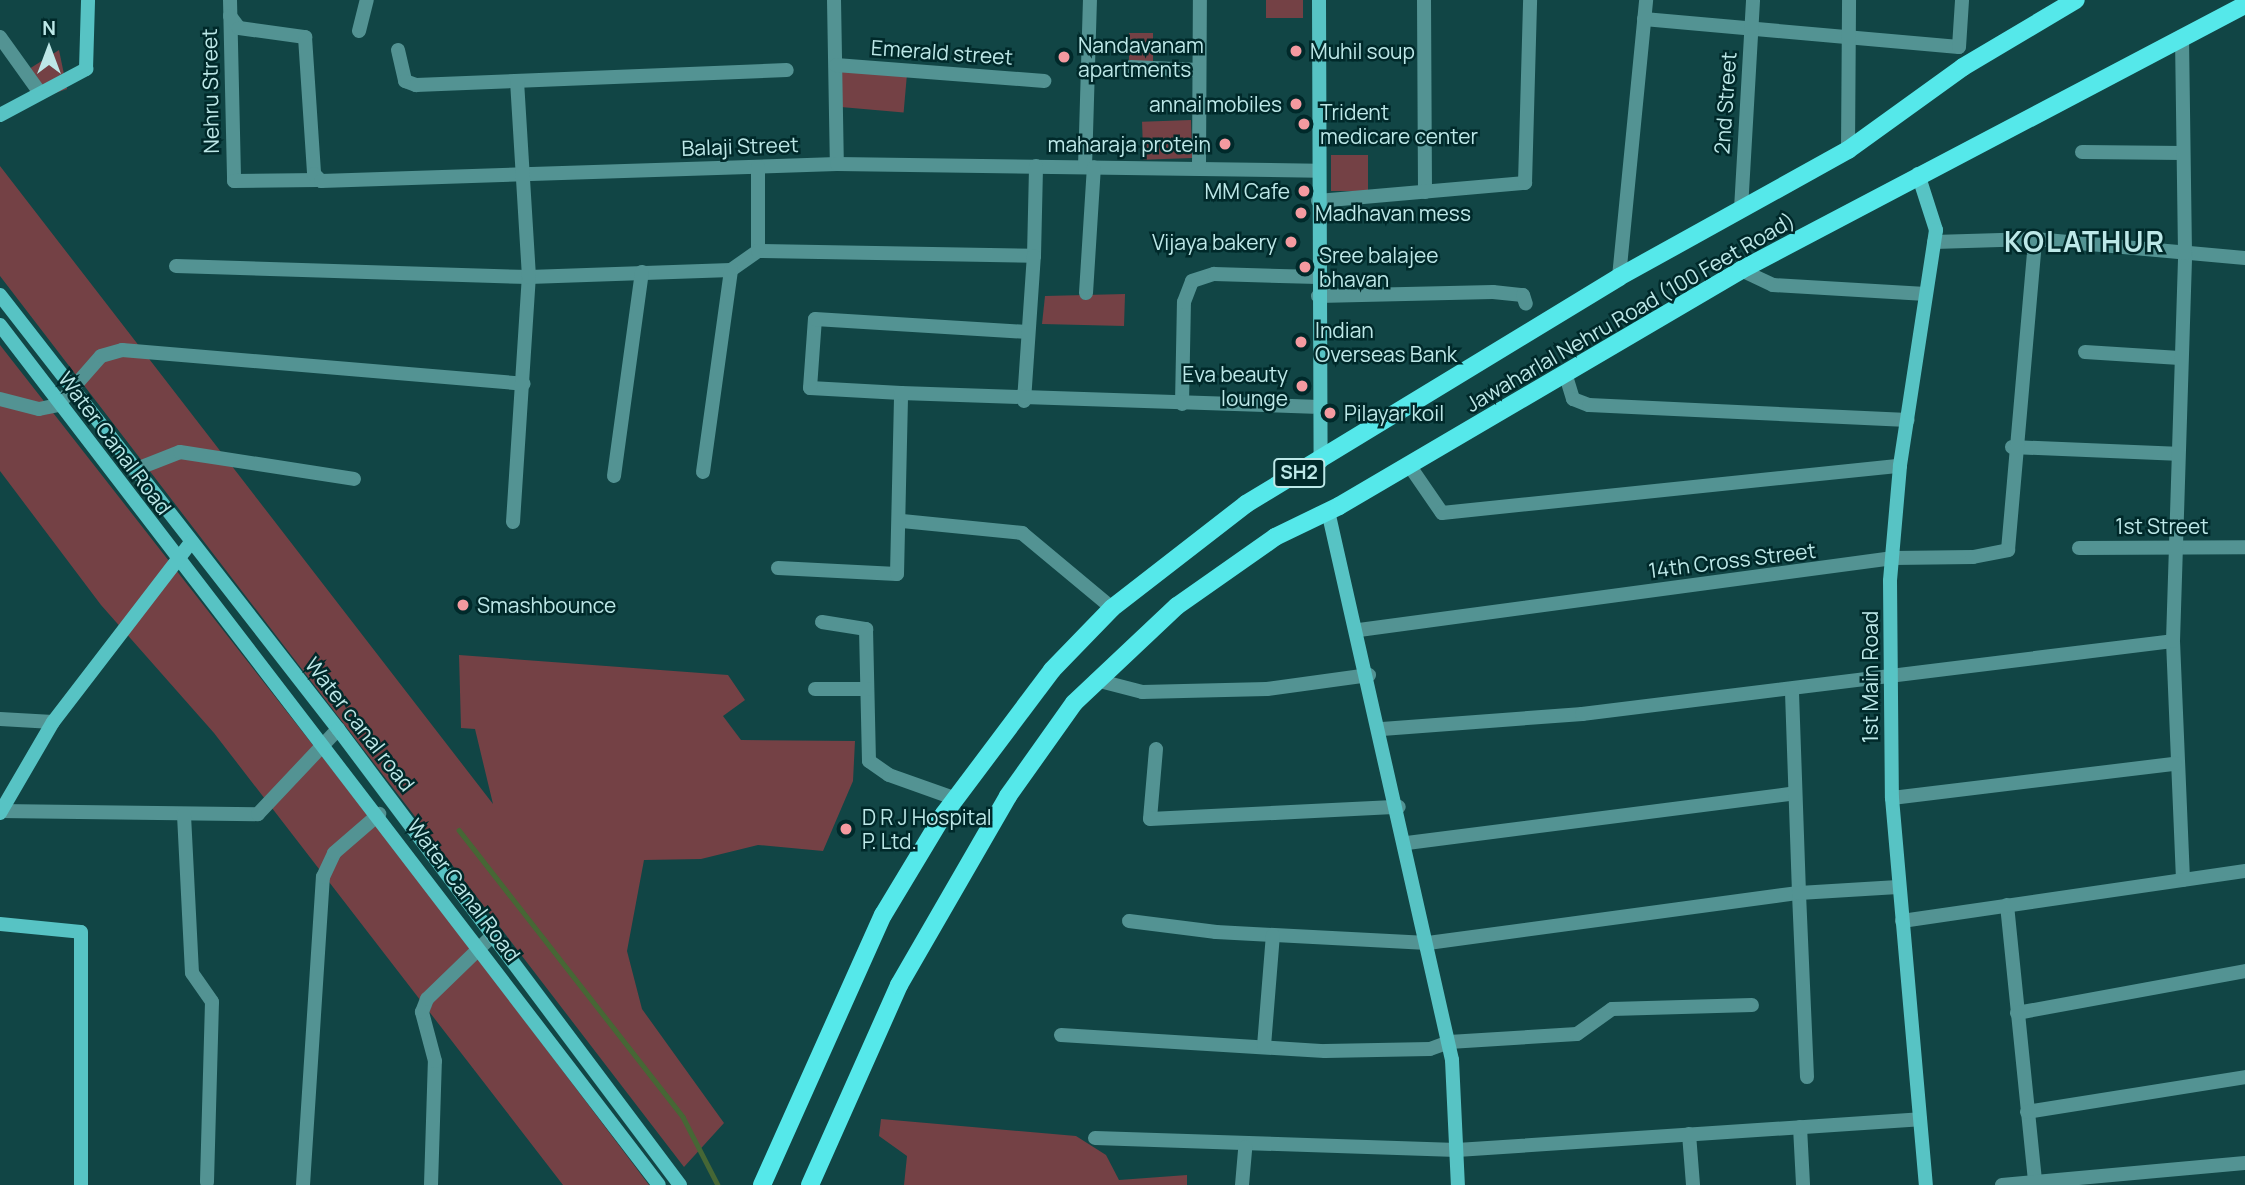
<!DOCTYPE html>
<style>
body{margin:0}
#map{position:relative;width:2245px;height:1185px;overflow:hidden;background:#114545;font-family:Manrope,sans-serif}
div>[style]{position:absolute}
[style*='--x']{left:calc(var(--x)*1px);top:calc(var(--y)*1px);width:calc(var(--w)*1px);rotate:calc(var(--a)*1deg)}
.green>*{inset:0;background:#744145;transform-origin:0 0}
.stream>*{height:4.5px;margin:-2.25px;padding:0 2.25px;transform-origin:2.25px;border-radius:2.25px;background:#466735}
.street>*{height:14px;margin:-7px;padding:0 7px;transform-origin:7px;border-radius:7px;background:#539393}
.secondary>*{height:14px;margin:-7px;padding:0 7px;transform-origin:7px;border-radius:7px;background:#57c3c4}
.primary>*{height:18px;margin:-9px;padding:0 9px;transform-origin:9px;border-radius:9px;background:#55e8ea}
.dots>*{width:19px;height:19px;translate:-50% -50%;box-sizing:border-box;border:4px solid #00292a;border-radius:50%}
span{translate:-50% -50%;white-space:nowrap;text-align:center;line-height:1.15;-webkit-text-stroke:5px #00292a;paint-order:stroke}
.shield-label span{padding:2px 5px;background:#00292a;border:2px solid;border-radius:5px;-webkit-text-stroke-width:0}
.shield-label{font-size:19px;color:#bde8e8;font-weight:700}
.poi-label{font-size:21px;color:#bde8e8}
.left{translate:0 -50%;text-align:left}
.right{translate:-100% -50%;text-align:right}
.street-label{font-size:21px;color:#bde8e8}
.district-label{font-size:28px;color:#bde8e8;font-weight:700;letter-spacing:2px}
.north{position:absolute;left:14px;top:14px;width:70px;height:70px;-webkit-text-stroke:5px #00292a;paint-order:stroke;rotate:0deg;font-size:19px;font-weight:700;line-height:28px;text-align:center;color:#bde8e8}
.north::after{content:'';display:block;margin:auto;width:24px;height:32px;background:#bde8e8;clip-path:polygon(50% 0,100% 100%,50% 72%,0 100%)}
</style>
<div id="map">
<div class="green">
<i style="left:1266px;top:0;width:37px;height:18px"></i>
<i style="left:1129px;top:33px;width:24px;height:29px"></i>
<i style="clip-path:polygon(59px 50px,67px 89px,44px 97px,29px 69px)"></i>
<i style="left:841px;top:71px;width:66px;height:36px;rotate:5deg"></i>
<i style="left:1191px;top:120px;width:38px;height:49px;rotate:88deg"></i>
<i style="left:1331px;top:155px;width:37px;height:36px"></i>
<i style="clip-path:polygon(0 166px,493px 804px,475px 729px,461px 728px,459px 655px,728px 675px,745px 700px,723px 716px,741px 740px,855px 741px,853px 781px,823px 851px,758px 845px,701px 859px,644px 860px,627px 951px,642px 1009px,724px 1123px,684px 1167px,0 276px)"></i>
<i style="clip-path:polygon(1125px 294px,1124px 326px,1042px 324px,1045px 296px)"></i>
<i style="clip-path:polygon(0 345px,417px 878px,649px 1185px,563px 1185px,214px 733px,101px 605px,0 471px)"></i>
<i style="clip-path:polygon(881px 1119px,1076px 1136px,1106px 1155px,1119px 1180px,1187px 1175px,1187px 1185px,904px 1185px,907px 1156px,879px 1136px)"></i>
</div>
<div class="stream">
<i style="--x:459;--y:830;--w:364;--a:52"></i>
<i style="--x:683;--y:1117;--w:76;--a:62.8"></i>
</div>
<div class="street">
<i style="--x:230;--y:0;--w:181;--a:88.7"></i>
<i style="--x:234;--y:181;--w:84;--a:-0.7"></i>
<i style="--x:834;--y:0;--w:164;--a:89"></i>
<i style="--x:1424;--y:0;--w:192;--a:89.7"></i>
<i style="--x:230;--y:16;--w:15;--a:53"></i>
<i style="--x:239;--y:28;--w:67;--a:7.8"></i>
<i style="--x:305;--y:37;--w:137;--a:86.2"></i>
<i style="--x:314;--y:174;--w:10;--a:45"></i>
<i style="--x:321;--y:181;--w:516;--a:-1.89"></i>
<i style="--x:837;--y:164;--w:481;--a:0.8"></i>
<i style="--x:1644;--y:19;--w:316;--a:5.1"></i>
<i style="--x:1959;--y:47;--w:47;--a:-86.3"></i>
<i style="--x:359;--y:31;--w:32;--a:-76"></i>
<i style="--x:0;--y:37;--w:65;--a:54.4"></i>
<i style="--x:398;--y:50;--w:32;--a:77"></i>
<i style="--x:405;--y:81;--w:12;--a:20"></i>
<i style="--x:416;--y:85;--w:371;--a:-2.3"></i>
<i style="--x:836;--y:65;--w:209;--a:4.4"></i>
<i style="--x:1131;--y:67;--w:68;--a:2.5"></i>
<i style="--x:1848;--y:150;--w:150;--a:-89.6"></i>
<i style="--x:2082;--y:152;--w:101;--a:0.6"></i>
<i style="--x:1085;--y:167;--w:167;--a:-88.3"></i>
<i style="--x:1199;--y:168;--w:168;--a:-89.7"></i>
<i style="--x:1318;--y:201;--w:208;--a:-5"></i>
<i style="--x:1525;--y:183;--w:183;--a:-88.4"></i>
<i style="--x:1741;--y:209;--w:209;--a:-86.7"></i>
<i style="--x:1934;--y:242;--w:101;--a:-1.7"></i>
<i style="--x:2035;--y:239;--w:211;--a:5.2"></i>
<i style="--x:758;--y:251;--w:84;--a:-90"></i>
<i style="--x:176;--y:266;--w:353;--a:1.8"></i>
<i style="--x:529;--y:277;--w:202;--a:-2"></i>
<i style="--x:731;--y:270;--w:33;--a:-35"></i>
<i style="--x:758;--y:251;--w:276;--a:1"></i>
<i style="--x:1034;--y:256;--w:90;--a:-88.7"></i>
<i style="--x:1741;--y:270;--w:35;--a:25"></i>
<i style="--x:1773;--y:285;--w:153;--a:3.4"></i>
<i style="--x:1619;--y:277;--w:278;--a:-84.4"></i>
<i style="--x:1086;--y:293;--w:126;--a:-86.4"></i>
<i style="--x:1318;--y:296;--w:175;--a:-1.3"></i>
<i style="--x:1493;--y:292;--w:30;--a:6"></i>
<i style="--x:1523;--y:295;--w:9;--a:72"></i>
<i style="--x:2085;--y:352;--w:95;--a:3.6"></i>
<i style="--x:1566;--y:376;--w:24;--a:73"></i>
<i style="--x:1573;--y:399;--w:17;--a:21"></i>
<i style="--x:1589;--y:405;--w:319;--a:2.7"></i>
<i style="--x:901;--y:393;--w:91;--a:-176.9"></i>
<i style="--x:810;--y:388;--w:69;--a:-85.9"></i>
<i style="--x:815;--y:319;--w:213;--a:3.5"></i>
<i style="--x:0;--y:399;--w:40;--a:14.4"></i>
<i style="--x:39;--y:409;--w:19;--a:-12"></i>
<i style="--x:58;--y:405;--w:65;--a:-48.7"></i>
<i style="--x:101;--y:356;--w:22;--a:-16"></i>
<i style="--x:122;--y:350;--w:403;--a:4.8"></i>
<i style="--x:1024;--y:401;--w:145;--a:-86.1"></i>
<i style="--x:1182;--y:404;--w:102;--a:-88.9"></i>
<i style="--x:1184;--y:302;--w:22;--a:-69"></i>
<i style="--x:1192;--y:281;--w:23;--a:-18"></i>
<i style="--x:1214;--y:274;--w:104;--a:1.7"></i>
<i style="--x:2012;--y:447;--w:164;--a:2.4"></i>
<i style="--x:1409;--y:465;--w:58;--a:55.5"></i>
<i style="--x:1442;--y:513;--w:460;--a:-5.9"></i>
<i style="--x:134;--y:470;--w:49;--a:-21.4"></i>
<i style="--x:180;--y:452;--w:176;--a:8.8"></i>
<i style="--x:703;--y:472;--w:204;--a:-82.1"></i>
<i style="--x:614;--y:476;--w:206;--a:-82.2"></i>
<i style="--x:902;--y:521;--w:121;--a:5.7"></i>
<i style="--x:1022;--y:533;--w:117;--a:39.8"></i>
<i style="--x:513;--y:522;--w:246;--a:-86.3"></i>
<i style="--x:529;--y:277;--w:196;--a:-93.5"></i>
<i style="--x:2079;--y:548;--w:166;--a:-0.3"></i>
<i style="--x:778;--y:568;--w:119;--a:2.9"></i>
<i style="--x:897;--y:574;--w:181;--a:-88.7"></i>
<i style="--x:901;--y:393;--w:412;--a:1.9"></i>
<i style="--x:822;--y:622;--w:45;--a:9"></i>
<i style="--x:866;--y:629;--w:132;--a:88.7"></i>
<i style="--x:869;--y:761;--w:24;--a:35"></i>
<i style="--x:889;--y:775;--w:69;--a:19.5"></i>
<i style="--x:1359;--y:630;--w:539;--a:-7.68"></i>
<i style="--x:1893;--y:558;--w:80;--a:-0.7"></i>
<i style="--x:1973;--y:557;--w:36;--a:-11"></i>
<i style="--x:2008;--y:550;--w:312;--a:-85"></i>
<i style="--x:2173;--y:641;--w:239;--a:87.6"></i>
<i style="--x:1096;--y:680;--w:48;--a:14.6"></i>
<i style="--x:1142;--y:692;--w:125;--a:-1.4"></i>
<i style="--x:1267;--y:689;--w:103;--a:-7.8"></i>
<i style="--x:815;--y:689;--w:52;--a:0"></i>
<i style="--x:0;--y:719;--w:53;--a:3.2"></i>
<i style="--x:1382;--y:729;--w:201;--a:-4.3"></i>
<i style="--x:1582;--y:714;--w:595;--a:-7.04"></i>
<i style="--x:2173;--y:641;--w:388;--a:-88.2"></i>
<i style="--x:2185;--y:253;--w:214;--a:-90.8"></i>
<i style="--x:1156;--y:749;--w:70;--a:94.9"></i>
<i style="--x:1150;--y:819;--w:249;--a:-2.8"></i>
<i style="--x:1892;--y:798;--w:285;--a:-6.9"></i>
<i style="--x:0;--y:811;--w:258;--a:0.7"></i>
<i style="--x:258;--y:814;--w:117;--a:-46.7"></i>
<i style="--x:184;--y:815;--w:158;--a:87.1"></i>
<i style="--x:192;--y:973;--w:35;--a:55"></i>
<i style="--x:212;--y:1002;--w:180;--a:91.6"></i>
<i style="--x:1407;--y:843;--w:391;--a:-7.3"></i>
<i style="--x:2007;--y:905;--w:277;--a:84.2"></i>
<i style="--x:1129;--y:921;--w:88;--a:7.2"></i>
<i style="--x:1216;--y:932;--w:212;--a:3"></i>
<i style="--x:1428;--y:943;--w:374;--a:-7.7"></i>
<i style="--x:1799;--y:893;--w:204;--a:-92"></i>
<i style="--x:1902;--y:921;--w:347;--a:-8.3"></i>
<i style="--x:2017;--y:1013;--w:232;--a:-10.4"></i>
<i style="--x:1061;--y:1035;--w:264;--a:3.5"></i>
<i style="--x:1325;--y:1051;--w:105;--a:-1.1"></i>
<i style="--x:1430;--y:1049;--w:20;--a:-20"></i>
<i style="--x:1449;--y:1042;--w:128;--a:-3.6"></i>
<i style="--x:1577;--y:1034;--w:43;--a:-35.5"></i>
<i style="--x:1612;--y:1009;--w:140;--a:-1.6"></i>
<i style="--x:1264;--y:1046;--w:111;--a:-85.4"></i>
<i style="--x:1807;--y:1077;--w:184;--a:-92.5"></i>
<i style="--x:1799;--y:893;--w:99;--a:-3.5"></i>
<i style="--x:2027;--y:1112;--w:221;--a:-9.1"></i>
<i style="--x:1800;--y:1127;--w:58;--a:87"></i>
<i style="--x:1689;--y:1134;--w:51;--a:85.5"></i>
<i style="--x:1095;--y:1138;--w:362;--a:1.9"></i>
<i style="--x:1457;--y:1150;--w:464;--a:-3.8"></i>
<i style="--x:303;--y:1185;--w:309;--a:-86.3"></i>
<i style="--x:323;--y:877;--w:26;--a:-65"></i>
<i style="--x:334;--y:853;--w:60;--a:-40.9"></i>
<i style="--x:431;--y:1185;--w:124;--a:-88.2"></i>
<i style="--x:435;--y:1061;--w:51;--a:-104.9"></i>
<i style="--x:422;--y:1012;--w:14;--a:-69"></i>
<i style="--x:427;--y:999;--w:93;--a:-44.1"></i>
<i style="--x:1242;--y:1185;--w:38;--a:-85"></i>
<i style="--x:2002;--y:1185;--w:244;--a:-5.2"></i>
</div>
<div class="secondary">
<i style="--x:1319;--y:0;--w:462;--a:89.8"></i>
<i style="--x:0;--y:115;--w:98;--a:-28.1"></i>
<i style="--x:86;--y:69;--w:69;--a:-88.3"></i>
<i style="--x:1918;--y:174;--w:59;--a:72.2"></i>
<i style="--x:1936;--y:230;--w:239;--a:98.7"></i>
<i style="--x:1900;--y:466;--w:115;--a:95"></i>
<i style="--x:1890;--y:581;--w:217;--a:89.5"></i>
<i style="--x:1892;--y:798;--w:388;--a:85"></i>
<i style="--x:0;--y:295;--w:550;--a:52.09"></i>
<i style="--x:338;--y:729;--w:570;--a:53.13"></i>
<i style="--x:0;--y:325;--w:1083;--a:52.54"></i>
<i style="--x:1328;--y:511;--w:563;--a:77.27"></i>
<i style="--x:1452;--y:1060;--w:125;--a:87.3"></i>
<i style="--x:0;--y:813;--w:105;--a:-59.8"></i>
<i style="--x:53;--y:722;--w:227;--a:-52.5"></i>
<i style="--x:0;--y:924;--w:81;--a:5.6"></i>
<i style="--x:81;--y:932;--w:253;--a:90"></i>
</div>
<div class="primary">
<i style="--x:762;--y:1185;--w:296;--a:-65.9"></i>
<i style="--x:883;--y:915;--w:118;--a:-58.9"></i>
<i style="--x:944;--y:814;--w:180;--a:-53.1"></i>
<i style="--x:1052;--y:670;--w:86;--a:-45.9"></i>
<i style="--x:1112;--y:608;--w:170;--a:-37.8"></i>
<i style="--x:1246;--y:504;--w:437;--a:-31.3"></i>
<i style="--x:1619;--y:277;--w:262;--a:-29"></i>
<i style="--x:1848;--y:150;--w:142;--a:-35.8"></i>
<i style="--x:1963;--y:67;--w:131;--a:-30.7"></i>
<i style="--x:810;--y:1185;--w:219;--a:-66"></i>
<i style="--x:899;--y:985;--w:218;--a:-60"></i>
<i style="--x:1008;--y:796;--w:114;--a:-54.6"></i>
<i style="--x:1074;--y:703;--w:141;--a:-43.3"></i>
<i style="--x:1177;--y:606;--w:120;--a:-35.1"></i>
<i style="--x:1275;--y:537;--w:71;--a:-25.8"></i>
<i style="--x:1339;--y:506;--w:466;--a:-30.4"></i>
<i style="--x:1741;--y:270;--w:569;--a:-27.74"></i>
</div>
<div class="dots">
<i style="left:1296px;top:51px;background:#f49aa0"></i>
<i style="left:1064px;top:57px;background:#f49aa0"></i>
<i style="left:1296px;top:104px;background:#f49aa0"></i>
<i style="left:1304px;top:124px;background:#f49aa0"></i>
<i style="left:1225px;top:144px;background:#f49aa0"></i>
<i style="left:1304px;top:191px;background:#f49aa0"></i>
<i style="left:1301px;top:213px;background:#f49aa0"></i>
<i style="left:1291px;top:242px;background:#f49aa0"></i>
<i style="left:1305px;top:267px;background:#f49aa0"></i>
<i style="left:1301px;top:342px;background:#f49aa0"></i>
<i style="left:1302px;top:386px;background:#f49aa0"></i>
<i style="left:1330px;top:413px;background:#f49aa0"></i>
<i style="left:463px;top:605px;background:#f49aa0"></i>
<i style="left:846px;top:829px;background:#f49aa0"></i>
</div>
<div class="shield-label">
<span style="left:1299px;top:473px">SH2</span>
</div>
<div class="poi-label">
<span class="left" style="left:1078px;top:57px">Nandavanam<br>apartments</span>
<span class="left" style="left:1310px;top:51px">Muhil soup</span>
<span class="right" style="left:1282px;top:104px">annai mobiles</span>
<span class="left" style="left:1320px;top:124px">Trident<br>medicare center</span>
<span class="right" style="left:1211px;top:144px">maharaja protein</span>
<span class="right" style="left:1290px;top:191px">MM Cafe</span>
<span class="left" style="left:1315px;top:213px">Madhavan mess</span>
<span class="right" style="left:1277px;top:242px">Vijaya bakery</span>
<span class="left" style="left:1319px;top:267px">Sree balajee<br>bhavan</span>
<span class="left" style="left:1315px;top:342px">Indian<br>Overseas Bank</span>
<span class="right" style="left:1288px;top:386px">Eva beauty<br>lounge</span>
<span class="left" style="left:1344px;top:413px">Pilayar koil</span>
<span class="left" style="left:477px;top:605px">Smashbounce</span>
<span class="left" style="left:862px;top:829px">D R J Hospital<br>P. Ltd.</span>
</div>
<div class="street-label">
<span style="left:942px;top:52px;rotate:4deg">Emerald street</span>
<span style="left:210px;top:91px;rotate:-91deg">Nehru Street</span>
<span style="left:1725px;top:103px;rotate:-86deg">2nd Street</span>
<span style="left:740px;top:146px;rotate:-2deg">Balaji Street</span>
<span style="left:1630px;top:312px;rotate:-30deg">Jawaharlal Nehru Road (100 Feet Road)</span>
<span style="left:115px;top:443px;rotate:53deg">Water Canal Road</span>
<span style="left:2162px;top:526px">1st Street</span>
<span style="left:1732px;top:560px;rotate:-7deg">14th Cross Street</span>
<span style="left:1870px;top:677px;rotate:-90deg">1st Main Road</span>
<span style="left:360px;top:724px;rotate:52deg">Water canal road</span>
<span style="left:464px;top:890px;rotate:53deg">Water Canal Road</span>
</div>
<div class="district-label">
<span style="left:2085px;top:241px">KOLATHUR</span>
</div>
<div class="north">N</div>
</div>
